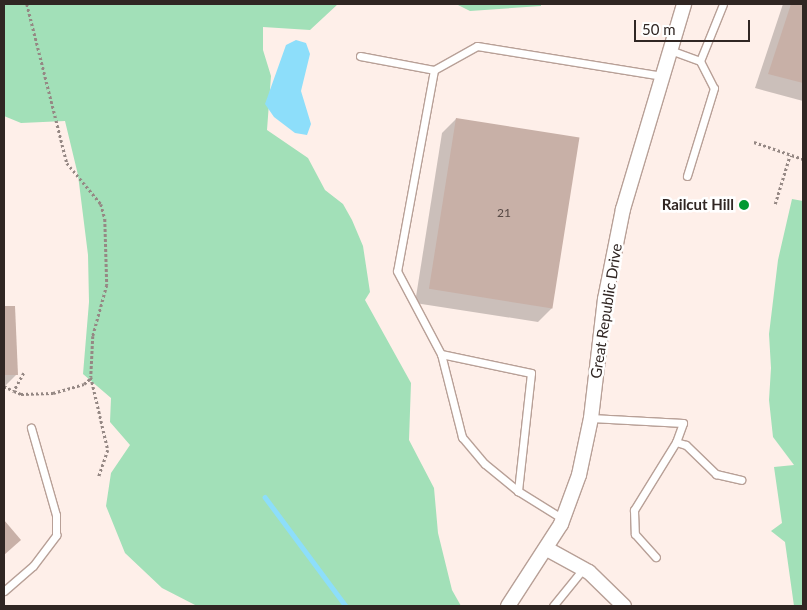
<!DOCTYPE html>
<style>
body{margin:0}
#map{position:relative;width:807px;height:610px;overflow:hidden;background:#feefe9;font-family:Lato,sans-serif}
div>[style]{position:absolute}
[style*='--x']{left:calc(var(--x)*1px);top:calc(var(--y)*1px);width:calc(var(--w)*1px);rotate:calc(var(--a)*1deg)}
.green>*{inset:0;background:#a2e0b8}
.water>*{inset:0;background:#8ddefa}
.shadow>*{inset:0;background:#0003}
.stream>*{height:4.5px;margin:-2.25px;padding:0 2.25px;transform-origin:2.25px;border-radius:2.25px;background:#8ddefa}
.building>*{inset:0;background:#c8b0a7;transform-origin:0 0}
.path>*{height:2.5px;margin-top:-1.25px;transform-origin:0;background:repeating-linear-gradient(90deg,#958884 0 2.5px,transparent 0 5px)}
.roads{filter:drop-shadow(1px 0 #b8a097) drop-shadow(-1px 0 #b8a097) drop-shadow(0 1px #b8a097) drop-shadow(0 -1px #b8a097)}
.service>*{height:7px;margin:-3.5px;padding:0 3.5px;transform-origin:3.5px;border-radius:3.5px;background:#fff}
.minor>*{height:14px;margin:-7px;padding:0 7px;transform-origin:7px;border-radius:7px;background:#fff}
.dots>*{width:14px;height:14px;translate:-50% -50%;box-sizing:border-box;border:2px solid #fff;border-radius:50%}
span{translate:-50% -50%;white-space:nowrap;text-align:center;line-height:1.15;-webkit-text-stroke:5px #fff;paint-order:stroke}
.number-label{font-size:12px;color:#564844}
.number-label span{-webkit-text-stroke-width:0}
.poi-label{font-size:15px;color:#302623;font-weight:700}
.right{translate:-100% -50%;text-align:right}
.street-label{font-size:15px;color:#302623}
.frame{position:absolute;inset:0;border:5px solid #302623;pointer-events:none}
.scale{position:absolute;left:634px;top:20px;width:116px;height:22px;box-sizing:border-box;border:2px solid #302623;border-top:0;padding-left:6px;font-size:15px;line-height:18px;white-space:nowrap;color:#302623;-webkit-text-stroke:4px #fff;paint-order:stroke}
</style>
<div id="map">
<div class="green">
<i style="clip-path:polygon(4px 4px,338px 4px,310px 30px,263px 27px,263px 50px,271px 76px,267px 130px,308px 158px,325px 190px,343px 204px,352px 220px,363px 246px,370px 292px,365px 300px,411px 383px,409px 440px,434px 488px,438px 533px,452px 590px,461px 606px,197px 606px,162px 588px,125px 553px,106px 506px,111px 473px,130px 445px,110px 422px,111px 398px,83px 374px,89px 302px,88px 255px,78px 175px,65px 121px,21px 123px,4px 116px)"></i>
<i style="clip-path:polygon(456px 4px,541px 4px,541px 6px,470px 11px)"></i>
<i style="clip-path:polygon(792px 199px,803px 201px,803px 606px,794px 606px,785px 542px,771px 531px,782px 523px,774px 467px,794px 465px,773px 437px,769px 400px,771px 368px,769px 334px,778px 260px)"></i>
</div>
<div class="water">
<i style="clip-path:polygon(296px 40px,306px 43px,310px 54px,301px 91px,311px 124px,307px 135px,295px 133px,274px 117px,265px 104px,286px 45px)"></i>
</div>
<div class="shadow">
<i style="clip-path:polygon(783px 4px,803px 4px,803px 101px,755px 88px)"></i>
<i style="clip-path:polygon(456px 119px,552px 308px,538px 322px,415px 303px,442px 133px)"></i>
<i style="clip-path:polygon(14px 307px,17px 374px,4px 387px,4px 308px)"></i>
</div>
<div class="stream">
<i style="--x:265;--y:497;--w:136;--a:53.4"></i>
</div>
<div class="building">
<i style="clip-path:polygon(791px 4px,803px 4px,803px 83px,768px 74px)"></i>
<i style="left:456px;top:118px;width:125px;height:173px;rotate:9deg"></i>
<i style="clip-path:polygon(4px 306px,15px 306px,18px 375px,4px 375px)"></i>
<i style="clip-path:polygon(4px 520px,21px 540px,4px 555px)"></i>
</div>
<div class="path">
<i style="--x:27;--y:4;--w:164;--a:75.9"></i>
<i style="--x:67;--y:163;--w:53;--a:50.3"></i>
<i style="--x:101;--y:204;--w:16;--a:75"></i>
<i style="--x:105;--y:219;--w:66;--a:88.3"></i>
<i style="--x:107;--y:285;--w:53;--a:105.4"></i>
<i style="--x:93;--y:336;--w:41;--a:92.8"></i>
<i style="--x:91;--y:377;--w:75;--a:76.9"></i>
<i style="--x:108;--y:450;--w:28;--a:109"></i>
<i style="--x:754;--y:142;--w:52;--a:19.1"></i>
<i style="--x:775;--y:204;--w:51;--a:-73"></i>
<i style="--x:24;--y:373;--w:21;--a:119"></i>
<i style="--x:14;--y:391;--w:8;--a:23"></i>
<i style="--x:21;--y:394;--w:32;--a:-2"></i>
<i style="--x:53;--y:393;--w:32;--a:-16"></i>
<i style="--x:84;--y:384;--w:9;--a:-41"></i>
<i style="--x:4;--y:386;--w:11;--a:27"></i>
</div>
<div class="roads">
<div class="service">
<i style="--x:670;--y:50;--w:32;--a:20"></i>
<i style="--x:700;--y:61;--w:30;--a:63"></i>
<i style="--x:714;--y:88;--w:92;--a:107.1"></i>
<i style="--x:360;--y:56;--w:75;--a:10.7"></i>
<i style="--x:434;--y:70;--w:204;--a:100.4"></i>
<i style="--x:397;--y:271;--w:94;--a:62.1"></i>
<i style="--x:441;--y:354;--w:92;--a:11.9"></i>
<i style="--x:531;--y:373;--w:119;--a:96.3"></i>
<i style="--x:518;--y:491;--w:53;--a:31.9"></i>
<i style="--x:700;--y:61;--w:61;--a:-68"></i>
<i style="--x:434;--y:70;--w:49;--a:-29.2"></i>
<i style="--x:477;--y:46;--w:188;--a:9.2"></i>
<i style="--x:441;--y:354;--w:86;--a:75.8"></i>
<i style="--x:462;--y:437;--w:35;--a:50"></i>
<i style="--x:485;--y:464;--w:43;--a:39.3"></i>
<i style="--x:591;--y:418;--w:92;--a:3.1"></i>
<i style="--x:683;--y:423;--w:20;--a:110"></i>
<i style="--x:676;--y:442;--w:80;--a:121.7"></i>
<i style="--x:634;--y:510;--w:24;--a:88"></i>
<i style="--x:635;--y:534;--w:31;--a:48"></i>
<i style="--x:676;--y:442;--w:10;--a:17"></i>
<i style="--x:686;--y:445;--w:42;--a:44"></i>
<i style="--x:716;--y:474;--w:26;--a:13"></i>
<i style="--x:4;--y:591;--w:38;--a:-41"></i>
<i style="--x:33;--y:566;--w:39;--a:-53"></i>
<i style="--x:56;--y:535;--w:20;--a:-90"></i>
<i style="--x:56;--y:515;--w:91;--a:-106"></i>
<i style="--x:553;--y:606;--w:48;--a:-51"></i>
</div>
<div class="minor">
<i style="--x:547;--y:549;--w:48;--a:28.7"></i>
<i style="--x:589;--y:572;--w:49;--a:44.2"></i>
<i style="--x:508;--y:606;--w:98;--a:-57.1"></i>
<i style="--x:561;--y:524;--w:52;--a:-69.8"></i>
<i style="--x:579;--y:475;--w:58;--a:-78.1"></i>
<i style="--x:591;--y:418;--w:120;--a:-83.3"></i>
<i style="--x:605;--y:299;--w:92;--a:-78.7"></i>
<i style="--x:623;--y:209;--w:214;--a:-73.4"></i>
</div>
</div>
<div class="dots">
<i style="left:744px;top:205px;background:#009932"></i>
</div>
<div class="number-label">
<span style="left:504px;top:213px">21</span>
</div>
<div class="poi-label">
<span class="right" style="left:734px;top:205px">Railcut Hill</span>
</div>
<div class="street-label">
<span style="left:606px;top:311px;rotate:-81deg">Great Republic Drive</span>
</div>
<div class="frame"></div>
<div class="scale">50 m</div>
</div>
